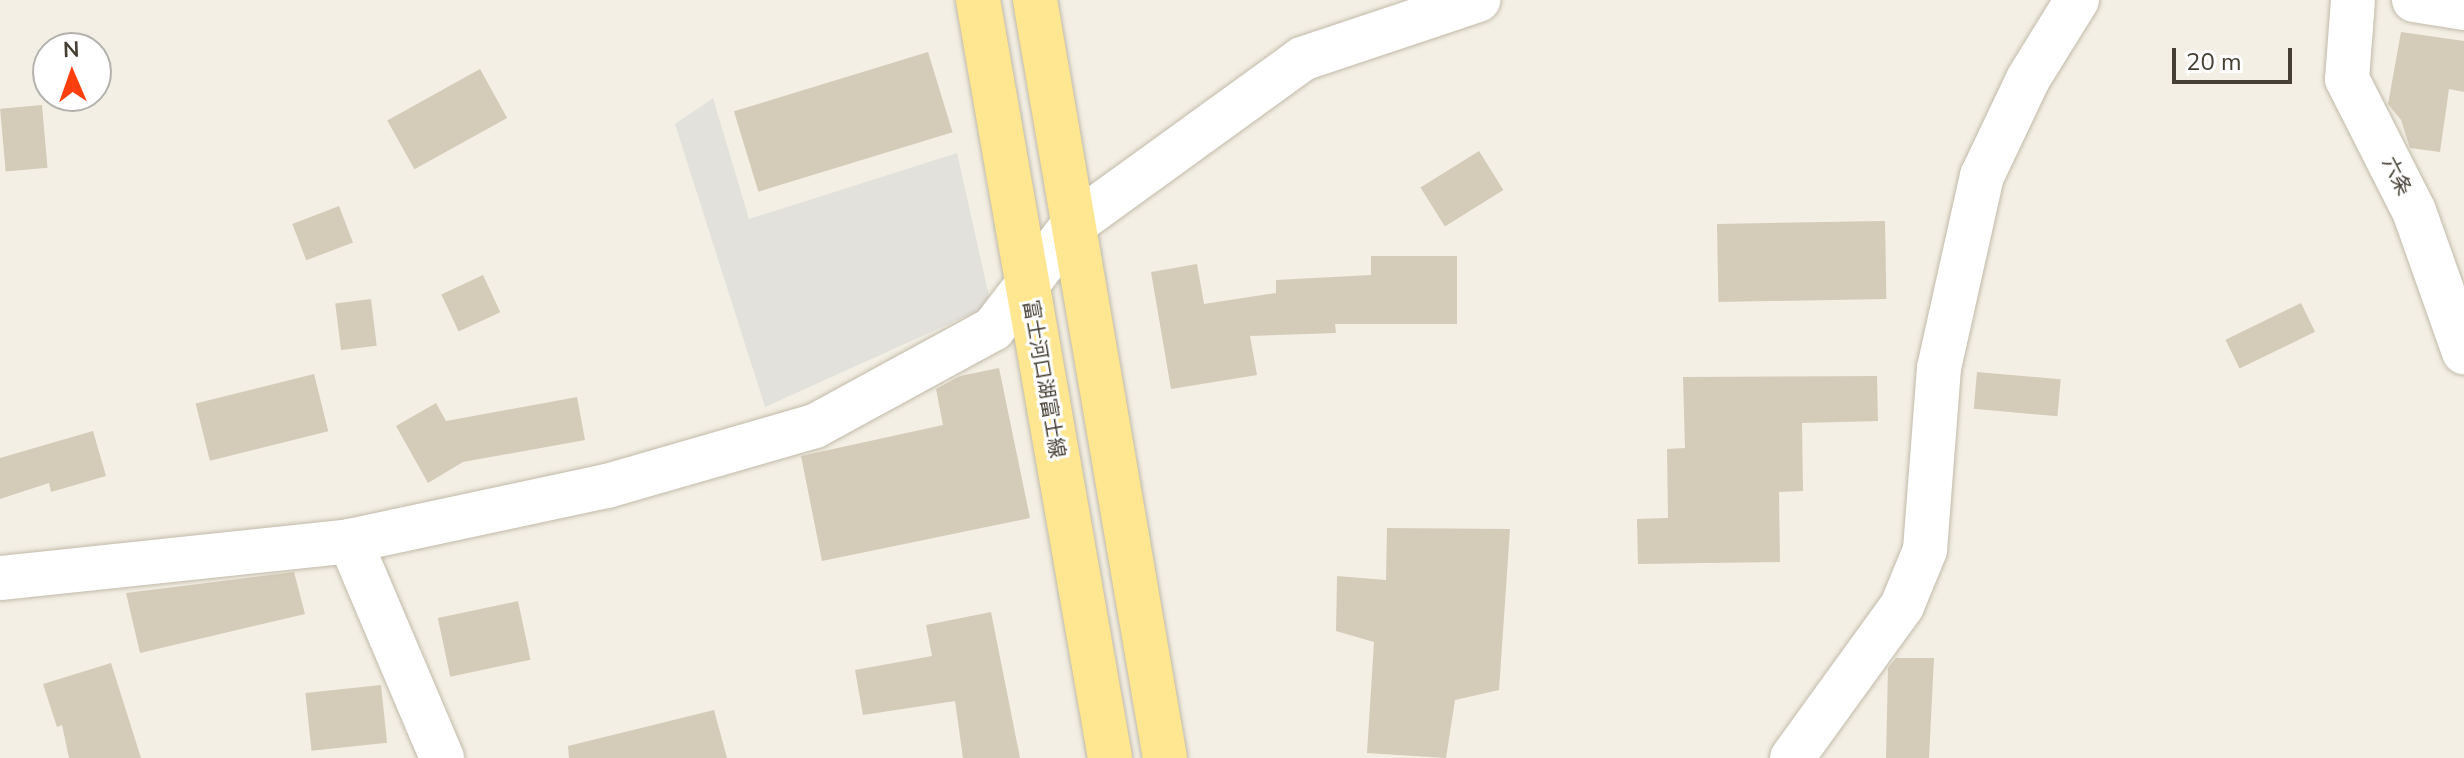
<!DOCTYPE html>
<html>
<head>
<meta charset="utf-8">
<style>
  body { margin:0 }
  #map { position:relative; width:2464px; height:758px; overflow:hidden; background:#f3efe4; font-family:"Nunito Sans","Noto Sans JP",sans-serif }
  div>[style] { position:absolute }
  .parking>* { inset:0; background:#e3e1dc }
  .building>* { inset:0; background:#d5cbb9; transform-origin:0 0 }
  .roads { filter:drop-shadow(0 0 2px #c1baa9) drop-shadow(0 0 2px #c1baa9) }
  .minor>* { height:44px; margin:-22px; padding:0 22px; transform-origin:22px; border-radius:22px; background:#fff }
  .major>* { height:44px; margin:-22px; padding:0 22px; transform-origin:22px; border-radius:22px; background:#ffe690 }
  span { translate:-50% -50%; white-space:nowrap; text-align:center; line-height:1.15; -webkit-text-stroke:6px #fff; paint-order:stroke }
  .street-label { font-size:20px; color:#453f34 }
  .north { position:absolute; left:32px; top:32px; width:80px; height:80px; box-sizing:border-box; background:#fff; border:2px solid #b5b2ae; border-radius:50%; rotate:358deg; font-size:22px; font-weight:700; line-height:32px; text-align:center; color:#453f34 }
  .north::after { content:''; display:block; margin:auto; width:28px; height:36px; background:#ff400e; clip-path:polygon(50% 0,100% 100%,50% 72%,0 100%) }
  .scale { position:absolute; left:2172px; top:48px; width:120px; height:36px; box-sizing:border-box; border:4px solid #453f34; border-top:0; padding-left:10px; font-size:24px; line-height:28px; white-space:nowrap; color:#453f34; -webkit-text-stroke:6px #fff; paint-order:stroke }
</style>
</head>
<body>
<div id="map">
  <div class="parking">
    <i style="clip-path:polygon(713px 98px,749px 219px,957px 153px,991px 305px,765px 407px,675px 124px)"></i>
  </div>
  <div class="building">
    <i style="clip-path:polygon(2401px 32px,2464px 41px,2464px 92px,2449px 89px,2440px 152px,2410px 148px,2401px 120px,2388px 104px)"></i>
    <i style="left:928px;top:52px;width:84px;height:203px;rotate:73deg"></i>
    <i style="left:480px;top:69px;width:56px;height:106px;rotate:61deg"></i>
    <i style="left:42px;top:105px;width:63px;height:42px;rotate:85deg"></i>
    <i style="left:1479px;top:151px;width:46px;height:69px;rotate:58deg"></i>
    <i style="left:339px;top:206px;width:39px;height:50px;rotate:69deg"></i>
    <i style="left:1885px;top:221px;width:78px;height:168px;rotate:89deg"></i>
    <i style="clip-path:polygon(1371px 256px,1457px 256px,1457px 324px,1335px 324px,1336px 333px,1250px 336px,1257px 375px,1171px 389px,1151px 272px,1197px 264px,1204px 304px,1276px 293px,1276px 280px,1371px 275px)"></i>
    <i style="left:483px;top:275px;width:41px;height:46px;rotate:65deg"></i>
    <i style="left:371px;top:299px;width:47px;height:36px;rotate:83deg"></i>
    <i style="left:2301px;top:303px;width:32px;height:84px;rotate:64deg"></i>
    <i style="clip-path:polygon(999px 368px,1030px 518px,822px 561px,801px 456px,943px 425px,936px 389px,960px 376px)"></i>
    <i style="left:1977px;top:372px;width:84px;height:37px;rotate:5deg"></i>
    <i style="left:314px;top:374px;width:59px;height:122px;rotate:76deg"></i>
    <i style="clip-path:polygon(1877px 376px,1878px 421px,1802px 423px,1803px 491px,1779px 492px,1780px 562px,1638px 564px,1637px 519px,1668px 518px,1667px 449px,1685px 448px,1683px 377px)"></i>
    <i style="clip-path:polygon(577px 397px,585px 440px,463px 462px,428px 483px,396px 426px,436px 403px,446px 421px)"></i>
    <i style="clip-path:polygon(93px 431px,106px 476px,51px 492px,49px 483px,0 499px,0 458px)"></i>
    <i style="clip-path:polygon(1387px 528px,1510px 529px,1499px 690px,1455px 700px,1446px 758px,1367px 753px,1374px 642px,1336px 631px,1337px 576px,1386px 580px)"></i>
    <i style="clip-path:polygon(294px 572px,305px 614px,140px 653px,126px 593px)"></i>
    <i style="left:518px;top:601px;width:60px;height:82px;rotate:78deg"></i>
    <i style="clip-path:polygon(991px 612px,1020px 758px,963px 758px,955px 701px,863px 715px,855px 670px,932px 656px,926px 625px)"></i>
    <i style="clip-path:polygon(1896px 658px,1934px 658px,1929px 758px,1886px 758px,1888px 668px)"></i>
    <i style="clip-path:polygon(111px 663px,141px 758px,69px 758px,62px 725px,57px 727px,43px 684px)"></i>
    <i style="left:381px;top:685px;width:58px;height:76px;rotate:84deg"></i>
    <i style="clip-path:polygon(714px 710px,727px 758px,569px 758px,568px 746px)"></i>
  </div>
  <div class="roads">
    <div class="minor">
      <i style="left:2353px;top:0;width:79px;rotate:94.3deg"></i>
      <i style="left:2347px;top:79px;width:148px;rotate:63.1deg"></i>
      <i style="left:2414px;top:211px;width:150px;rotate:70.5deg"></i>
      <i style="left:2414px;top:0;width:51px;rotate:9.1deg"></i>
      <i style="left:350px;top:541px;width:236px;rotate:67deg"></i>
      <i style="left:0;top:578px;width:352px;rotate:-6deg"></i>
      <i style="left:350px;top:541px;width:263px;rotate:-12.1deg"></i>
      <i style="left:607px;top:486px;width:216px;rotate:-16.1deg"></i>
      <i style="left:815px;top:426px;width:203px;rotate:-28.6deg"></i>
      <i style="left:993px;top:329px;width:131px;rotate:-52.4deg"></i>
      <i style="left:1073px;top:225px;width:283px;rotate:-35.9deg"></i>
      <i style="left:1302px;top:59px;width:186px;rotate:-18.5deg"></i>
      <i style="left:1792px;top:758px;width:188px;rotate:-54.1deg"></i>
      <i style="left:1902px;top:606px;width:61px;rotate:-67.7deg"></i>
      <i style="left:1925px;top:550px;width:183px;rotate:-85.6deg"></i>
      <i style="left:1939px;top:368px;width:197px;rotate:-77.4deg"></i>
      <i style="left:1982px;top:176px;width:107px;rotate:-64.6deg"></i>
      <i style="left:2028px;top:79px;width:93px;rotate:-58.2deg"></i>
    </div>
    <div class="major">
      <i style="left:978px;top:0;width:769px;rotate:80.12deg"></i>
      <i style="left:1035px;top:0;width:769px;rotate:80.27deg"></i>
    </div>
  </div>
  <div class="street-label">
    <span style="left:2397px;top:176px;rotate:63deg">六条</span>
    <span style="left:1044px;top:379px;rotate:80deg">富士河口湖富士線</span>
  </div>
  <div class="north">N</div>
  <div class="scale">20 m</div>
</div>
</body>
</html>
